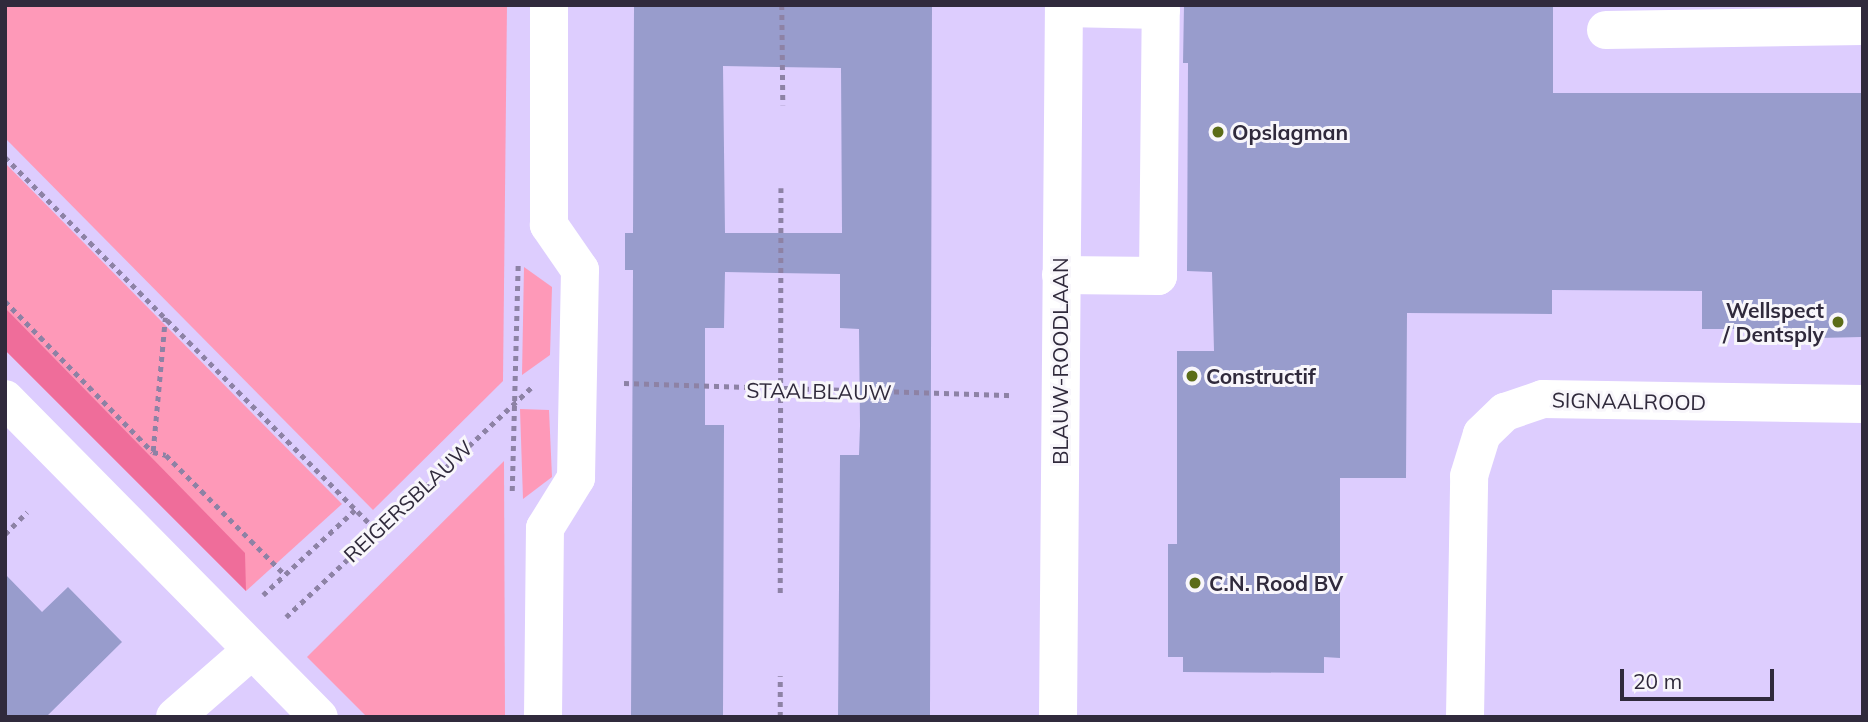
<!DOCTYPE html>
<html>
<head>
<meta charset="utf-8">
<style>
  body { margin:0 }
  #map { position:relative; width:1868px; height:722px; overflow:hidden; background:#ddcdfe; font-family:Mulish,sans-serif }
  div>[style] { position:absolute }
  .green>* { inset:0; background:#fe99b8 }
  .forest>* { inset:0; background:#ef6d9a }
  .building>* { inset:0; background:#989ccc }
  .path>* { height:4.5px; margin-top:-2.25px; transform-origin:0; background:repeating-linear-gradient(90deg,#8d82a5 0 5px,transparent 0 10px) }
  .minor>* { height:38px; margin:-19px; padding:0 19px; transform-origin:19px; border-radius:19px; background:#fff }
  .dots>* { width:19px; height:19px; translate:-50% -50%; box-sizing:border-box; border:4px solid #f8f6fb; border-radius:50% }
  span { translate:-50% -50%; white-space:nowrap; text-align:center; line-height:1.15; -webkit-text-stroke:6px #f8f6fb; paint-order:stroke }
  .poi-label { font-size:21px; color:#302a3c; font-weight:700 }
  .left { translate:0 -50%; text-align:left }
  .right { translate:-100% -50%; text-align:right }
  .street-label { font-size:21px; color:#302a3c }
  .frame { position:absolute; inset:0; border:7px solid #302a3c; pointer-events:none }
  .scale { position:absolute; left:1620px; top:669px; width:154px; height:32px; box-sizing:border-box; border:4px solid #302a3c; border-top:0; padding-left:9px; font-size:21px; line-height:24px; white-space:nowrap; color:#302a3c; -webkit-text-stroke:5px #f8f6fb; paint-order:stroke }
</style>
</head>
<body>
<div id="map">
  <div class="green">
    <i style="clip-path:polygon(5px 5px,507px 5px,503px 381px,373px 510px,5px 138px)"></i>
    <i style="clip-path:polygon(5px 163px,342px 504px,246px 591px,5px 350px)"></i>
    <i style="clip-path:polygon(524px 267px,552px 287px,550px 355px,522px 375px)"></i>
    <i style="clip-path:polygon(520px 409px,549px 410px,552px 477px,523px 499px)"></i>
    <i style="clip-path:polygon(504px 461px,505px 717px,367px 717px,307px 657px)"></i>
  </div>
  <div class="forest">
    <i style="clip-path:polygon(5px 308px,245px 553px,246px 591px,5px 350px)"></i>
  </div>
  <div class="building">
    <i style="clip-path:polygon(evenodd,634px 5px,932px 5px,930px 717px,838px 717px,840px 455px,859px 455px,860px 426px,859px 329px,840px 328px,840px 274px,725px 272px,724px 328px,705px 328px,705px 425px,724px 425px,723px 717px,631px 717px,633px 270px,625px 270px,625px 233px,633px 233px,634px 5px,723px 66px,841px 68px,842px 233px,725px 233px,723px 66px)"></i>
    <i style="clip-path:polygon(1184px 5px,1553px 5px,1553px 93px,1863px 93px,1861px 337px,1819px 338px,1819px 329px,1702px 329px,1702px 291px,1552px 290px,1552px 314px,1407px 313px,1406px 478px,1340px 478px,1340px 658px,1324px 657px,1324px 673px,1183px 672px,1183px 657px,1168px 657px,1168px 544px,1177px 544px,1177px 351px,1214px 351px,1212px 272px,1187px 271px,1188px 63px,1183px 63px)"></i>
    <i style="clip-path:polygon(5px 574px,42px 612px,68px 587px,122px 642px,46px 717px,5px 717px)"></i>
  </div>
  <div class="path">
    <i style="left:782px;top:5px;width:100px;rotate:89.4deg"></i>
    <i style="left:5px;top:157px;width:528px;rotate:45.15deg"></i>
    <i style="left:5px;top:301px;width:211px;rotate:45.6deg"></i>
    <i style="left:153px;top:452px;width:13px;rotate:13deg"></i>
    <i style="left:166px;top:455px;width:169px;rotate:45.2deg"></i>
    <i style="left:624px;top:383px;width:390px;rotate:1.8deg"></i>
    <i style="left:153px;top:451px;width:134px;rotate:-84.8deg"></i>
    <i style="left:512px;top:491px;width:226px;rotate:-88.5deg"></i>
    <i style="left:5px;top:534px;width:31px;rotate:-45deg"></i>
    <i style="left:780px;top:593px;width:405px;rotate:-89.9deg"></i>
    <i style="left:263px;top:595px;width:127px;rotate:-42.8deg"></i>
    <i style="left:286px;top:617px;width:337px;rotate:-43.1deg"></i>
    <i style="left:780px;top:717px;width:41px;rotate:-90deg"></i>
  </div>
  <div class="minor">
    <i style="left:1606px;top:30px;width:257px;rotate:-0.9deg"></i>
    <i style="left:1061px;top:275px;width:97px;rotate:0.6deg"></i>
    <i style="left:1158px;top:276px;width:266px;rotate:-89.4deg"></i>
    <i style="left:1161px;top:10px;width:97px;rotate:-178.8deg"></i>
    <i style="left:5px;top:399px;width:447px;rotate:45.4deg"></i>
    <i style="left:175px;top:717px;width:102px;rotate:-41deg"></i>
    <i style="left:543px;top:717px;width:189px;rotate:-89.4deg"></i>
    <i style="left:545px;top:528px;width:59px;rotate:-58.2deg"></i>
    <i style="left:576px;top:478px;width:208px;rotate:-88.9deg"></i>
    <i style="left:580px;top:270px;width:55px;rotate:-124.6deg"></i>
    <i style="left:549px;top:225px;width:220px;rotate:-90deg"></i>
    <i style="left:1058px;top:717px;width:712px;rotate:-89.52deg"></i>
    <i style="left:1465px;top:717px;width:241px;rotate:-89deg"></i>
    <i style="left:1469px;top:476px;width:44px;rotate:-72.8deg"></i>
    <i style="left:1482px;top:434px;width:32px;rotate:-44deg"></i>
    <i style="left:1505px;top:412px;width:40px;rotate:-18.9deg"></i>
    <i style="left:1543px;top:399px;width:320px;rotate:0.9deg"></i>
  </div>
  <div class="dots">
    <i style="left:1218px;top:132px;background:#5b6c18"></i>
    <i style="left:1838px;top:322px;background:#5b6c18"></i>
    <i style="left:1192px;top:376px;background:#5b6c18"></i>
    <i style="left:1195px;top:583px;background:#5b6c18"></i>
  </div>
  <div class="poi-label">
    <span class="left" style="left:1232px;top:132px">Opslagman</span>
    <span class="right" style="left:1824px;top:322px">Wellspect<br>/ Dentsply</span>
    <span class="left" style="left:1206px;top:376px">Constructif</span>
    <span class="left" style="left:1209px;top:583px">C.N. Rood BV</span>
  </div>
  <div class="street-label">
    <span style="left:1060px;top:361px;rotate:-90deg">BLAUW-ROODLAAN</span>
    <span style="left:819px;top:391px;rotate:1deg">STAALBLAUW</span>
    <span style="left:1629px;top:401px;rotate:1deg">SIGNAALROOD</span>
    <span style="left:408px;top:501px;rotate:-43deg">REIGERSBLAUW</span>
  </div>
  <div class="frame"></div>
  <div class="scale">20 m</div>
</div>
</body>
</html>
